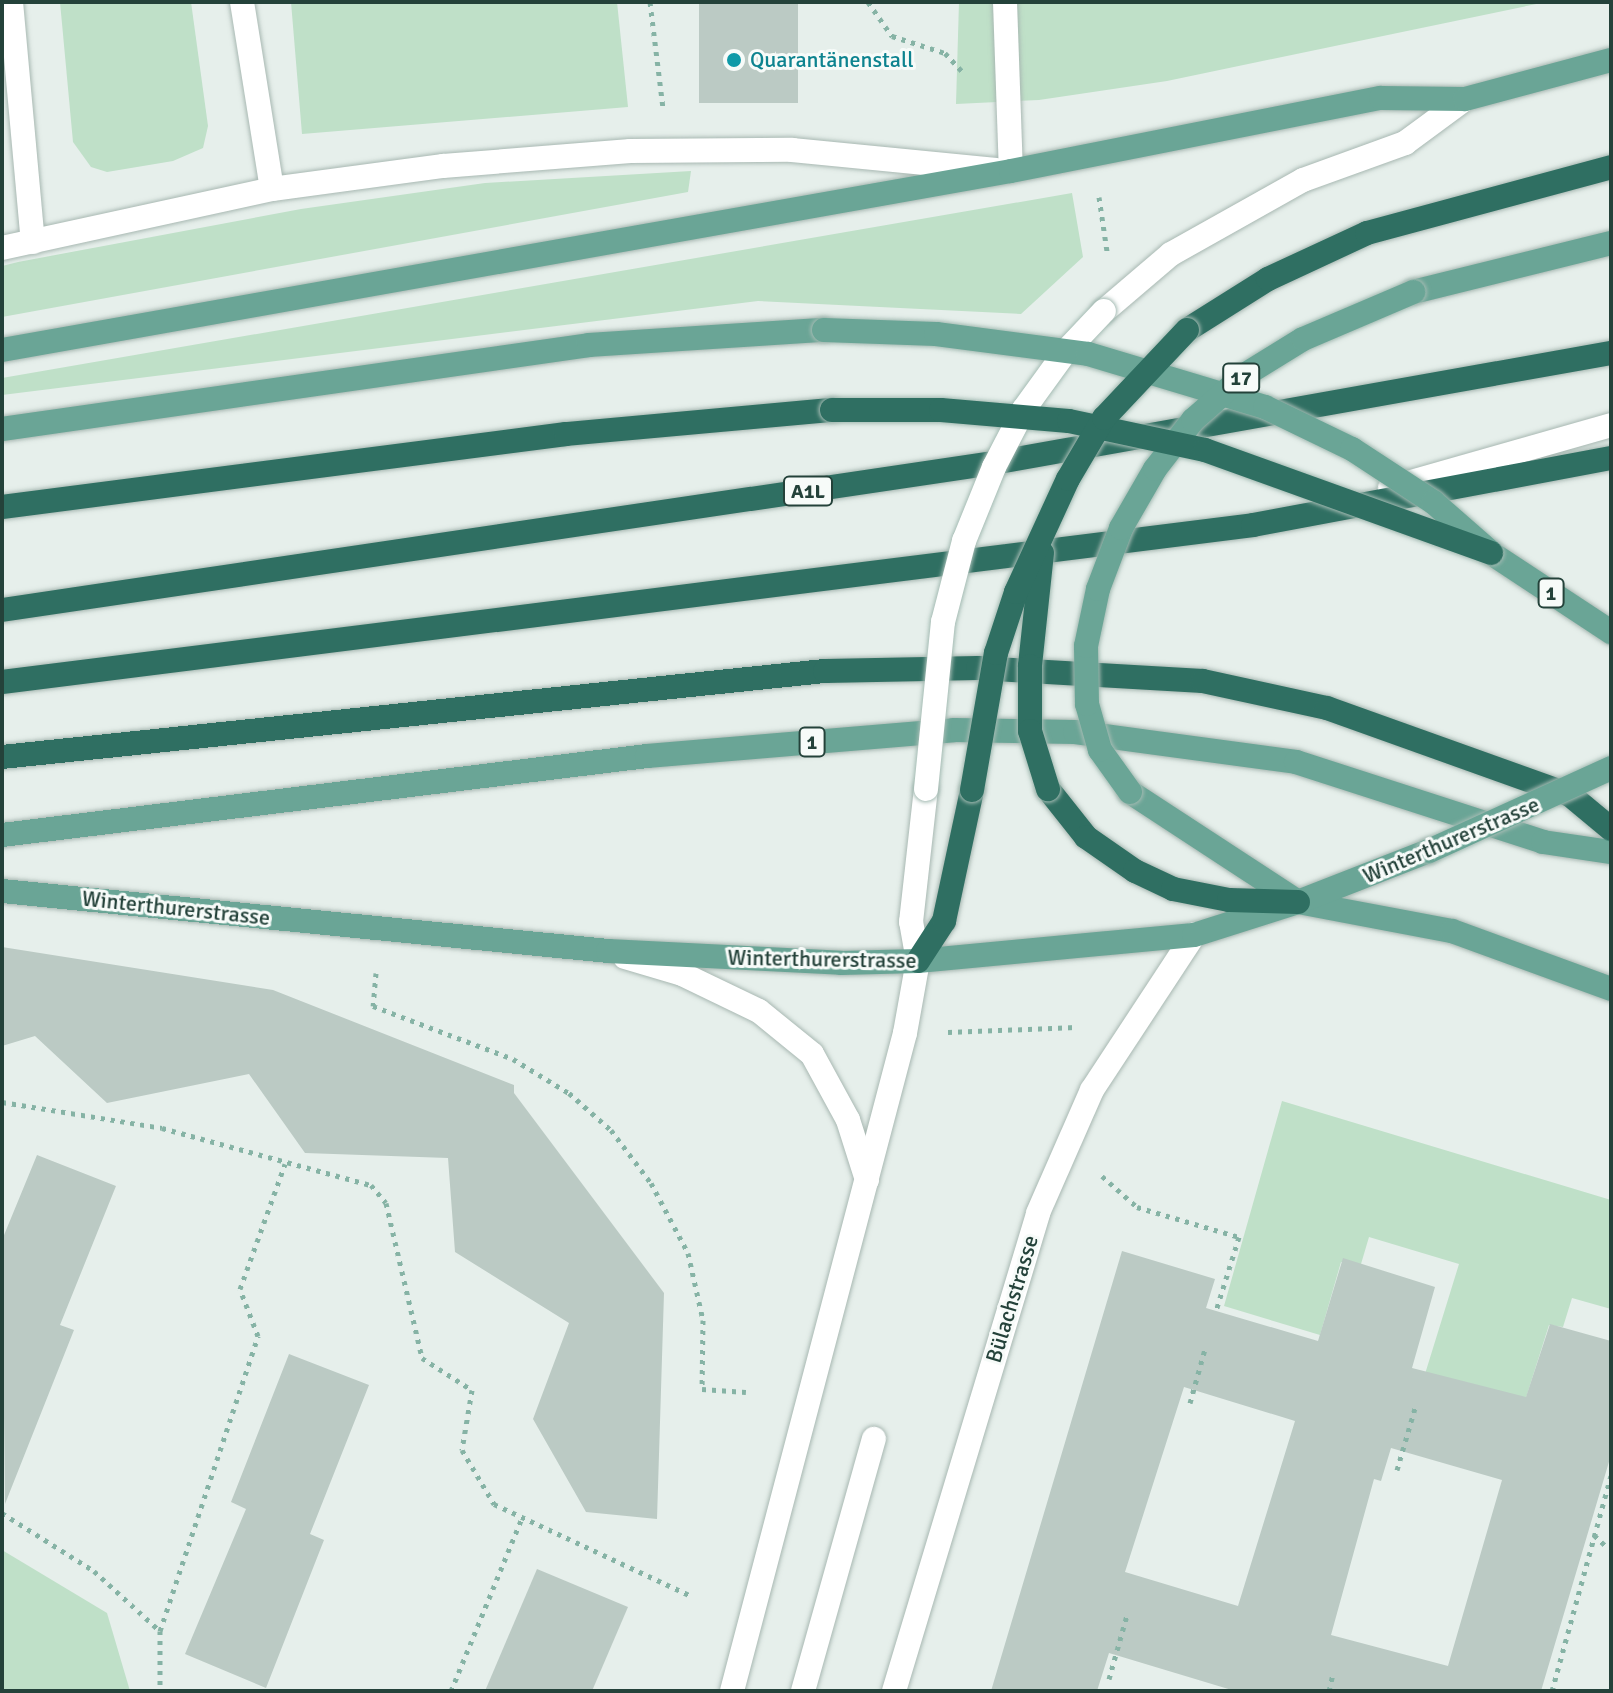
<!DOCTYPE html>
<html>
<head>
<meta charset="utf-8">
<style>
  body { margin:0 }
  #map { position:relative; width:1613px; height:1693px; overflow:hidden; background:#e6efeb; font-family:Signika,sans-serif }
  div>[style] { position:absolute }
  .green>* { inset:0; background:#bfe0c8 }
  .building>* { inset:0; background:#bbcac4; transform-origin:0 0 }
  .path>* { height:5px; margin-top:-2.5px; transform-origin:0; background:repeating-linear-gradient(90deg,#86b3a5 0 4px,transparent 0 10px) }
  .roads { filter:drop-shadow(0 0 2px #a8b8b2) drop-shadow(0 0 2px #a8b8b2) }
  .lane>* { height:24px; margin:-12px; padding:0 12px; transform-origin:12px; border-radius:12px; background:#fff }
  .street>* { height:24px; margin:-12px; padding:0 12px; transform-origin:12px; border-radius:12px; background:#fff }
  .secondary>* { height:24px; margin:-12px; padding:0 12px; transform-origin:12px; border-radius:12px; background:#fff }
  .primary>* { height:24px; margin:-12px; padding:0 12px; transform-origin:12px; border-radius:12px; background:#6aa596 }
  .highway>* { height:24px; margin:-12px; padding:0 12px; transform-origin:12px; border-radius:12px; background:#2f6f62 }
  .bridges { filter:drop-shadow(0 0 2px #a4bbb3) drop-shadow(0 0 2px #a4bbb3) }
  .secondary-bridge>* { height:24px; margin:-12px; padding:0 12px; transform-origin:12px; border-radius:12px; background:#fff }
  .primary-bridge>* { height:24px; margin:-12px; padding:0 12px; transform-origin:12px; border-radius:12px; background:#6aa596 }
  .highway-bridge>* { height:24px; margin:-12px; padding:0 12px; transform-origin:12px; border-radius:12px; background:#2f6f62 }
  .dots>* { width:22px; height:22px; translate:-50% -50%; box-sizing:border-box; border:4px solid #f7fbf9; border-radius:50% }
  span { translate:-50% -50%; white-space:nowrap; text-align:center; line-height:1.15; -webkit-text-stroke:6px #f7fbf9; paint-order:stroke }
  .shield-label span { padding:2px 6px; background:#f7fbf9; border:2px solid; border-radius:6px; -webkit-text-stroke-width:0 }
  .shield-label { font-size:20px; color:#24423a; font-weight:700 }
  .culture-label { font-size:22px; color:#0d838f }
  .left { translate:0 -50%; text-align:left }
  .street-label { font-size:22px; color:#24423a }
  .frame { position:absolute; inset:0; border:4px solid #24423a; pointer-events:none }
</style>
</head>
<body>
<div id="map">
  <div class="green">
    <i style="clip-path:polygon(60px 2px,191px 2px,208px 126px,203px 148px,173px 161px,107px 172px,91px 167px,73px 142px)"></i>
    <i style="clip-path:polygon(291px 2px,617px 2px,628px 107px,302px 134px)"></i>
    <i style="clip-path:polygon(959px 2px,1546px 2px,1167px 81px,1039px 100px,956px 104px)"></i>
    <i style="clip-path:polygon(691px 171px,688px 192px,2px 317px,2px 266px,18px 262px,301px 209px,485px 183px)"></i>
    <i style="clip-path:polygon(1072px 193px,1083px 257px,1021px 314px,758px 301px,2px 395px,2px 378px)"></i>
    <i style="clip-path:polygon(1282px 1101px,1611px 1200px,1611px 1309px,1572px 1298px,1563px 1327px,1549px 1325px,1524px 1404px,1425px 1374px,1459px 1264px,1369px 1237px,1361px 1264px,1341px 1262px,1320px 1335px,1224px 1306px)"></i>
    <i style="clip-path:polygon(2px 1550px,107px 1613px,130px 1691px,2px 1691px)"></i>
  </div>
  <div class="building">
    <i style="left:699px;top:2px;width:99px;height:101px"></i>
    <i style="clip-path:polygon(2px 947px,273px 990px,514px 1085px,514px 1093px,664px 1293px,657px 1519px,586px 1512px,533px 1419px,569px 1323px,455px 1252px,448px 1158px,305px 1153px,249px 1074px,107px 1103px,35px 1036px,2px 1046px)"></i>
    <i style="clip-path:polygon(37px 1155px,116px 1186px,60px 1325px,74px 1330px,5px 1504px,2px 1240px)"></i>
    <i style="clip-path:polygon(evenodd,1122px 1251px,1215px 1279px,1206px 1308px,1318px 1341px,1343px 1258px,1435px 1287px,1412px 1368px,1526px 1397px,1550px 1324px,1611px 1341px,1611px 1455px,1541px 1691px,1235px 1691px,1109px 1653px,1097px 1691px,991px 1691px,1122px 1251px,1184px 1387px,1295px 1421px,1238px 1606px,1125px 1572px,1184px 1387px,1122px 1251px,1391px 1448px,1502px 1480px,1448px 1666px,1331px 1635px,1374px 1479px,1381px 1481px,1391px 1448px)"></i>
    <i style="clip-path:polygon(289px 1354px,369px 1385px,310px 1534px,324px 1540px,266px 1688px,185px 1654px,246px 1509px,231px 1502px)"></i>
    <i style="clip-path:polygon(537px 1569px,628px 1607px,592px 1691px,485px 1691px)"></i>
  </div>
  <div class="path">
    <i style="left:650px;top:2px;width:107px;rotate:83deg"></i>
    <i style="left:868px;top:2px;width:42px;rotate:54.8deg"></i>
    <i style="left:892px;top:36px;width:56px;rotate:17.8deg"></i>
    <i style="left:945px;top:53px;width:25px;rotate:47deg"></i>
    <i style="left:1099px;top:197px;width:55px;rotate:81.6deg"></i>
    <i style="left:376px;top:973px;width:33px;rotate:95deg"></i>
    <i style="left:373px;top:1006px;width:150px;rotate:20.7deg"></i>
    <i style="left:513px;top:1059px;width:66px;rotate:31.3deg"></i>
    <i style="left:569px;top:1093px;width:56px;rotate:41.4deg"></i>
    <i style="left:611px;top:1130px;width:66px;rotate:53deg"></i>
    <i style="left:651px;top:1183px;width:79px;rotate:62.1deg"></i>
    <i style="left:688px;top:1253px;width:69px;rotate:77.4deg"></i>
    <i style="left:703px;top:1320px;width:69px;rotate:90.8deg"></i>
    <i style="left:702px;top:1389px;width:44px;rotate:3.9deg"></i>
    <i style="left:948px;top:1032px;width:128px;rotate:-2.2deg"></i>
    <i style="left:2px;top:1102px;width:162px;rotate:9.2deg"></i>
    <i style="left:162px;top:1128px;width:217px;rotate:15.3deg"></i>
    <i style="left:371px;top:1185px;width:23px;rotate:50deg"></i>
    <i style="left:386px;top:1203px;width:159px;rotate:76.9deg"></i>
    <i style="left:422px;top:1358px;width:59px;rotate:32.6deg"></i>
    <i style="left:472px;top:1390px;width:61px;rotate:99.5deg"></i>
    <i style="left:462px;top:1450px;width:63px;rotate:59.3deg"></i>
    <i style="left:494px;top:1504px;width:215px;rotate:25deg"></i>
    <i style="left:1102px;top:1176px;width:47px;rotate:41.5deg"></i>
    <i style="left:1137px;top:1207px;width:106px;rotate:16.4deg"></i>
    <i style="left:1239px;top:1237px;width:77px;rotate:107.3deg"></i>
    <i style="left:1190px;top:1403px;width:56px;rotate:-74.5deg"></i>
    <i style="left:1397px;top:1470px;width:65px;rotate:-73.8deg"></i>
    <i style="left:2px;top:1513px;width:109px;rotate:32.2deg"></i>
    <i style="left:94px;top:1571px;width:89px;rotate:42.3deg"></i>
    <i style="left:160px;top:1631px;width:60px;rotate:90deg"></i>
    <i style="left:1594px;top:1535px;width:18px;rotate:43deg"></i>
    <i style="left:160px;top:1631px;width:311px;rotate:-71.6deg"></i>
    <i style="left:258px;top:1336px;width:50px;rotate:-111deg"></i>
    <i style="left:240px;top:1289px;width:133px;rotate:-70.2deg"></i>
    <i style="left:1109px;top:1679px;width:66px;rotate:-74.3deg"></i>
    <i style="left:451px;top:1691px;width:187px;rotate:-67.7deg"></i>
    <i style="left:1329px;top:1691px;width:17px;rotate:-77deg"></i>
    <i style="left:1552px;top:1691px;width:223px;rotate:-74.7deg"></i>
  </div>
  <div class="roads">
    <div class="lane">
      <i style="left:11px;top:2px;width:241px;rotate:84.8deg"></i>
      <i style="left:242px;top:2px;width:189px;rotate:80.9deg"></i>
      <i style="left:1005px;top:2px;width:169px;rotate:88deg"></i>
      <i style="left:1390px;top:488px;width:230px;rotate:-15.9deg"></i>
      <i style="left:803px;top:1691px;width:262px;rotate:-74.3deg"></i>
    </div>
    <div class="street">
      <i style="left:2px;top:248px;width:276px;rotate:-12.3deg"></i>
      <i style="left:272px;top:189px;width:173px;rotate:-7.7deg"></i>
      <i style="left:443px;top:166px;width:188px;rotate:-4.6deg"></i>
      <i style="left:630px;top:151px;width:162px;rotate:-0.4deg"></i>
      <i style="left:792px;top:150px;width:205px;rotate:5.6deg"></i>
    </div>
    <div class="secondary">
      <i style="left:1104px;top:311px;width:88px;rotate:-40.4deg"></i>
      <i style="left:1171px;top:254px;width:151px;rotate:-29.3deg"></i>
      <i style="left:1303px;top:180px;width:109px;rotate:-19.9deg"></i>
      <i style="left:1405px;top:143px;width:74px;rotate:-36.3deg"></i>
      <i style="left:625px;top:957px;width:59px;rotate:16.6deg"></i>
      <i style="left:682px;top:974px;width:85px;rotate:25.7deg"></i>
      <i style="left:759px;top:1011px;width:68px;rotate:39.1deg"></i>
      <i style="left:812px;top:1054px;width:75px;rotate:61.4deg"></i>
      <i style="left:848px;top:1120px;width:63px;rotate:72.4deg"></i>
      <i style="left:732px;top:1691px;width:680px;rotate:-75.27deg"></i>
      <i style="left:905px;top:1033px;width:73px;rotate:-79.8deg"></i>
      <i style="left:918px;top:961px;width:40px;rotate:-100deg"></i>
      <i style="left:911px;top:922px;width:134px;rotate:-83.6deg"></i>
      <i style="left:894px;top:1691px;width:499px;rotate:-73.2deg"></i>
      <i style="left:1038px;top:1213px;width:134px;rotate:-66.3deg"></i>
      <i style="left:1092px;top:1090px;width:186px;rotate:-56.7deg"></i>
    </div>
    <div class="primary">
      <i style="left:1413px;top:292px;width:204px;rotate:-13.9deg"></i>
      <i style="left:2px;top:350px;width:1025px;rotate:-10.06deg"></i>
      <i style="left:1011px;top:171px;width:377px;rotate:-11.2deg"></i>
      <i style="left:1381px;top:98px;width:84px;rotate:0.7deg"></i>
      <i style="left:1465px;top:99px;width:151px;rotate:-15deg"></i>
      <i style="left:2px;top:429px;width:593px;rotate:-8.14deg"></i>
      <i style="left:589px;top:345px;width:235px;rotate:-3.7deg"></i>
      <i style="left:1491px;top:553px;width:144px;rotate:33.4deg"></i>
      <i style="left:1130px;top:792px;width:201px;rotate:33.2deg"></i>
      <i style="left:1298px;top:902px;width:157px;rotate:10.7deg"></i>
      <i style="left:1452px;top:931px;width:169px;rotate:20deg"></i>
      <i style="left:2px;top:835px;width:650px;rotate:-6.98deg"></i>
      <i style="left:647px;top:756px;width:308px;rotate:-4.8deg"></i>
      <i style="left:954px;top:730px;width:121px;rotate:0.9deg"></i>
      <i style="left:1075px;top:732px;width:223px;rotate:7.7deg"></i>
      <i style="left:1296px;top:762px;width:260px;rotate:17.9deg"></i>
      <i style="left:1543px;top:842px;width:69px;rotate:8.4deg"></i>
      <i style="left:2px;top:891px;width:609px;rotate:5.65deg"></i>
      <i style="left:608px;top:951px;width:233px;rotate:2.9deg"></i>
      <i style="left:841px;top:963px;width:77px;rotate:-1.5deg"></i>
      <i style="left:918px;top:961px;width:277px;rotate:-5.4deg"></i>
      <i style="left:1194px;top:935px;width:109px;rotate:-17.6deg"></i>
      <i style="left:1298px;top:902px;width:141px;rotate:-21.3deg"></i>
    </div>
    <div class="highway">
      <i style="left:1187px;top:330px;width:96px;rotate:-32.2deg"></i>
      <i style="left:1268px;top:279px;width:109px;rotate:-24.9deg"></i>
      <i style="left:1367px;top:233px;width:253px;rotate:-15.1deg"></i>
      <i style="left:2px;top:507px;width:569px;rotate:-7.37deg"></i>
      <i style="left:566px;top:434px;width:267px;rotate:-5.2deg"></i>
      <i style="left:2px;top:610px;width:1008px;rotate:-8.44deg"></i>
      <i style="left:999px;top:462px;width:622px;rotate:-10.1deg"></i>
      <i style="left:2px;top:682px;width:1261px;rotate:-7.15deg"></i>
      <i style="left:1253px;top:525px;width:364px;rotate:-10.6deg"></i>
      <i style="left:2px;top:757px;width:827px;rotate:-5.97deg"></i>
      <i style="left:825px;top:671px;width:153px;rotate:-1.1deg"></i>
      <i style="left:978px;top:668px;width:225px;rotate:3.3deg"></i>
      <i style="left:1203px;top:681px;width:127px;rotate:12.3deg"></i>
      <i style="left:1327px;top:708px;width:258px;rotate:19.7deg"></i>
      <i style="left:1570px;top:795px;width:53px;rotate:39.7deg"></i>
      <i style="left:1048px;top:789px;width:61px;rotate:51.6deg"></i>
      <i style="left:1086px;top:837px;width:60px;rotate:34.8deg"></i>
      <i style="left:1135px;top:871px;width:42px;rotate:25.3deg"></i>
      <i style="left:1173px;top:889px;width:57px;rotate:11.1deg"></i>
      <i style="left:1229px;top:900px;width:69px;rotate:1.7deg"></i>
      <i style="left:918px;top:961px;width:48px;rotate:-57deg"></i>
      <i style="left:944px;top:921px;width:134px;rotate:-77.9deg"></i>
    </div>
  </div>
  <div class="bridges">
    <div class="secondary-bridge">
      <i style="left:926px;top:789px;width:168px;rotate:-84.2deg"></i>
      <i style="left:943px;top:622px;width:84px;rotate:-75.5deg"></i>
      <i style="left:964px;top:541px;width:80px;rotate:-67.9deg"></i>
      <i style="left:994px;top:467px;width:65px;rotate:-62.7deg"></i>
      <i style="left:1024px;top:409px;width:72px;rotate:-54.1deg"></i>
      <i style="left:1066px;top:351px;width:55px;rotate:-46.5deg"></i>
    </div>
    <div class="primary-bridge">
      <i style="left:824px;top:330px;width:112px;rotate:2deg"></i>
      <i style="left:936px;top:334px;width:153px;rotate:7.5deg"></i>
      <i style="left:1088px;top:354px;width:185px;rotate:16.7deg"></i>
      <i style="left:1265px;top:407px;width:97px;rotate:25.8deg"></i>
      <i style="left:1352px;top:449px;width:97px;rotate:33.2deg"></i>
      <i style="left:1433px;top:502px;width:74px;rotate:41.2deg"></i>
      <i style="left:1130px;top:792px;width:52px;rotate:-125.5deg"></i>
      <i style="left:1100px;top:750px;width:48px;rotate:-105.8deg"></i>
      <i style="left:1087px;top:704px;width:58px;rotate:-91deg"></i>
      <i style="left:1086px;top:646px;width:58px;rotate:-78.1deg"></i>
      <i style="left:1098px;top:589px;width:65px;rotate:-69.3deg"></i>
      <i style="left:1121px;top:528px;width:68px;rotate:-60deg"></i>
      <i style="left:1155px;top:469px;width:62px;rotate:-52.2deg"></i>
      <i style="left:1193px;top:420px;width:67px;rotate:-41.3deg"></i>
      <i style="left:1243px;top:376px;width:70px;rotate:-31.7deg"></i>
      <i style="left:1303px;top:339px;width:120px;rotate:-23.1deg"></i>
      <i style="left:1429px;top:851px;width:200px;rotate:-24.5deg"></i>
    </div>
    <div class="highway-bridge">
      <i style="left:832px;top:410px;width:109px"></i>
      <i style="left:941px;top:410px;width:128px;rotate:4.9deg"></i>
      <i style="left:1069px;top:421px;width:139px;rotate:12deg"></i>
      <i style="left:1205px;top:450px;width:304px;rotate:19.8deg"></i>
      <i style="left:1042px;top:553px;width:114px;rotate:96.1deg"></i>
      <i style="left:1030px;top:666px;width:65px;rotate:90deg"></i>
      <i style="left:1030px;top:731px;width:61px;rotate:72.8deg"></i>
      <i style="left:972px;top:790px;width:139px;rotate:-80.1deg"></i>
      <i style="left:996px;top:653px;width:64px;rotate:-71.8deg"></i>
      <i style="left:1016px;top:592px;width:124px;rotate:-65.3deg"></i>
      <i style="left:1068px;top:479px;width:71px;rotate:-59.5deg"></i>
      <i style="left:1104px;top:418px;width:121px;rotate:-46.7deg"></i>
    </div>
  </div>
  <div class="dots">
    <i style="left:734px;top:60px;background:#0f9aa8"></i>
  </div>
  <div class="shield-label">
    <span style="left:1241px;top:378px">17</span>
    <span style="left:808px;top:491px">A1L</span>
    <span style="left:1551px;top:593px">1</span>
    <span style="left:812px;top:742px">1</span>
  </div>
  <div class="culture-label">
    <span class="left" style="left:750px;top:60px">Quarantänenstall</span>
  </div>
  <div class="street-label">
    <span style="left:1451px;top:840px;rotate:-23deg">Winterthurerstrasse</span>
    <span style="left:176px;top:908px;rotate:6deg">Winterthurerstrasse</span>
    <span style="left:822px;top:959px;rotate:1deg">Winterthurerstrasse</span>
    <span style="left:1012px;top:1299px;rotate:-73deg">Bülachstrasse</span>
  </div>
  <div class="frame"></div>
</div>
</body>
</html>
